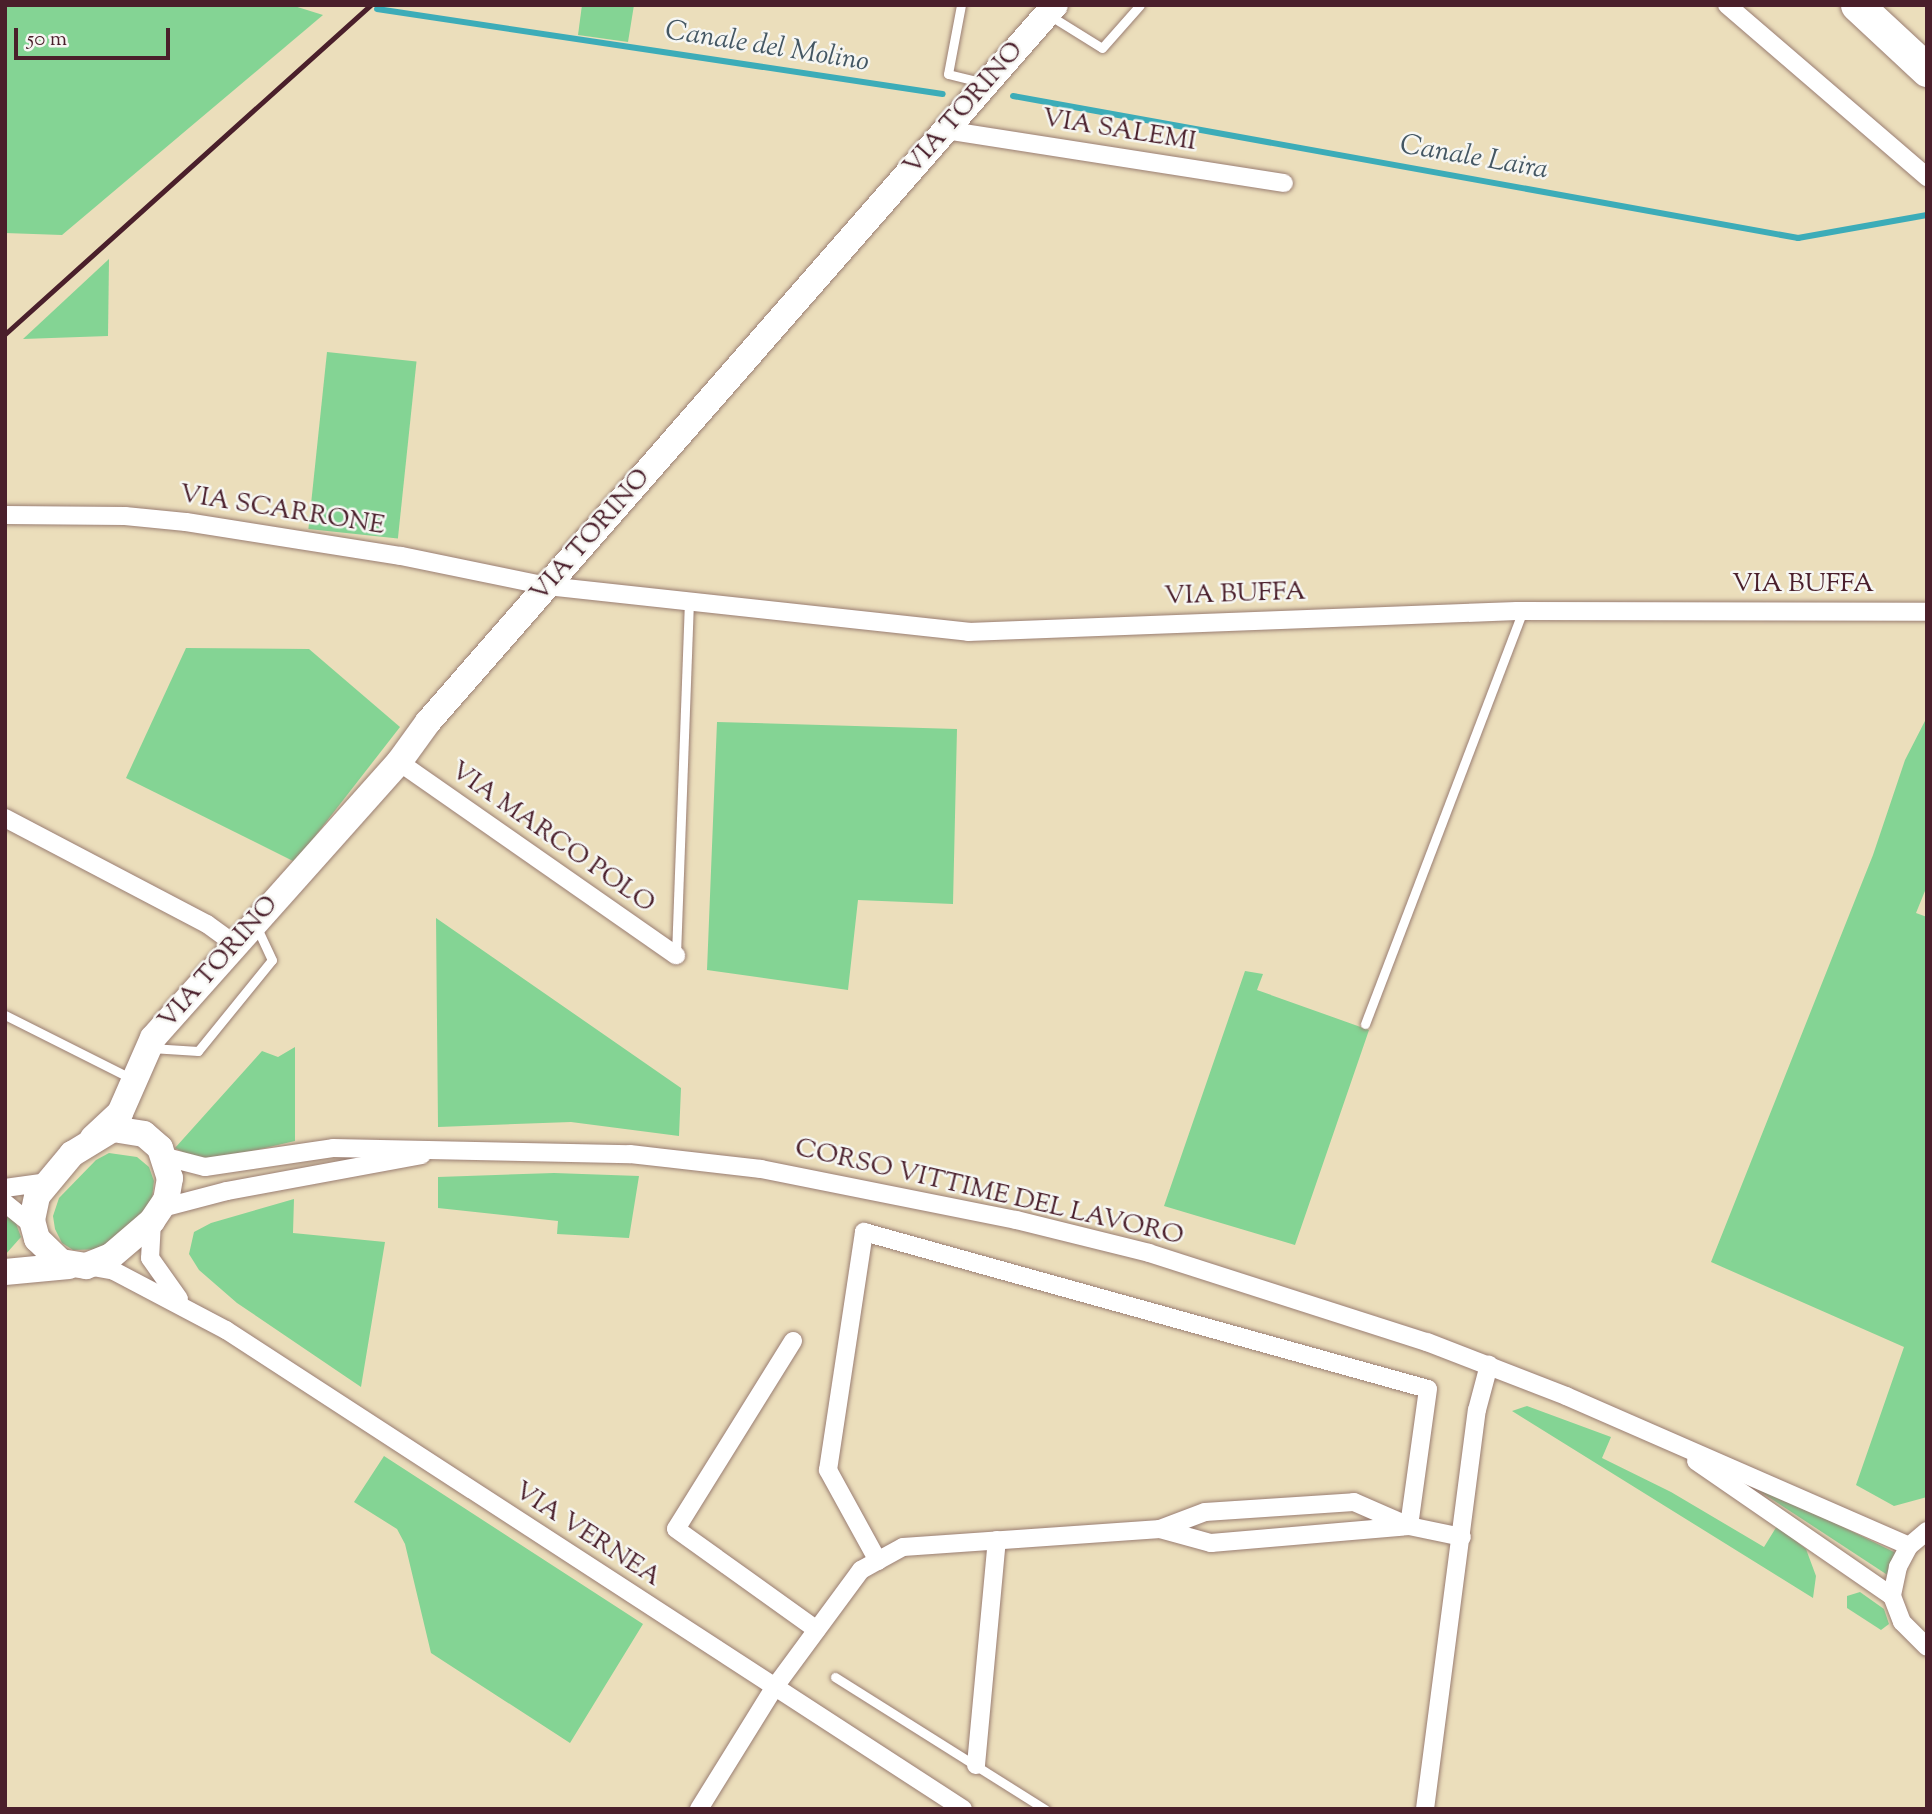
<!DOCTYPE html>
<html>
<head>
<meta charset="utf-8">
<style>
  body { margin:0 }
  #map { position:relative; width:1932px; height:1814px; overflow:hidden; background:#ebdebb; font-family:"Sorts Mill Goudy",serif }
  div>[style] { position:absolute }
  .green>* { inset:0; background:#84d494; transform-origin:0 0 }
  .stream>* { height:6px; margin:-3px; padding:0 3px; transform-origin:3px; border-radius:3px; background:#3cacb8 }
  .roads { filter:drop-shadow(0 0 2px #9a7e73) drop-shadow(0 0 2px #9a7e73) }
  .lane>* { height:9px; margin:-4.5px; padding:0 4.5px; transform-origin:4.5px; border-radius:4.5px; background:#fff }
  .street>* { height:18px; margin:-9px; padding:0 9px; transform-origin:9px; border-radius:9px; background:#fff }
  .secondary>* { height:26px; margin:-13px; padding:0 13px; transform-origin:13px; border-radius:13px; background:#fff }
  .highway>* { height:33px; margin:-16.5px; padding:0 16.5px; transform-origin:16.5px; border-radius:16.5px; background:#fff }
  .rail>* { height:5px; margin:-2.5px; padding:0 2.5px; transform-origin:2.5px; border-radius:2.5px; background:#4a1f2b }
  span { translate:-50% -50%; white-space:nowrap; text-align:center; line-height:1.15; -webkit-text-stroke:5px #f6f6f2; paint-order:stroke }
  .street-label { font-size:26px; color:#4a1f2b }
  .water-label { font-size:28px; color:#445763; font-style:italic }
  .frame { position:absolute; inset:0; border:7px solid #4a1f2b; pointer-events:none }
  .scale { position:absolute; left:14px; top:28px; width:156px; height:32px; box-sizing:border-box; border:4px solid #4a1f2b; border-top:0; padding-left:9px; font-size:21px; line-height:24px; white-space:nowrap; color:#4a1f2b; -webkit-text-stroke:5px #f6f6f2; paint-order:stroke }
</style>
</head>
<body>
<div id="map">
  <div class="green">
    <i style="clip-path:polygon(5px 5px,291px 5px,323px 15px,62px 235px,5px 233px)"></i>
    <i style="clip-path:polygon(582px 5px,634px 5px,628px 42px,578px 35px)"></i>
    <i style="clip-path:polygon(109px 259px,108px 336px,23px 339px)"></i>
    <i style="left:327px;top:352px;width:90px;height:178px;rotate:6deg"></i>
    <i style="clip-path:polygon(186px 648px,309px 649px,400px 727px,295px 862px,126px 778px)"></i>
    <i style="clip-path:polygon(1927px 717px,1927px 886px,1916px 913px,1927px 917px,1927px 1497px,1894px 1506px,1856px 1485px,1904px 1347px,1711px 1262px,1873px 855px,1905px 760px)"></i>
    <i style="clip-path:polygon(717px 722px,957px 729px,953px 904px,858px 900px,848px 990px,707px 970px)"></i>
    <i style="clip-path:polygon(436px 918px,681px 1088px,679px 1136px,571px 1122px,438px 1127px)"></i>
    <i style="clip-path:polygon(1245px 971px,1263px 974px,1257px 990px,1369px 1030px,1295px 1245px,1164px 1206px)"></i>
    <i style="clip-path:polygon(295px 1047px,295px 1141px,217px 1159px,196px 1159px,175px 1148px,262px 1051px,278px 1057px)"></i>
    <i style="clip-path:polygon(109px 1153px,137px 1157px,149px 1167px,154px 1181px,151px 1208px,108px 1249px,73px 1250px,62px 1243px,55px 1229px,53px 1216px,59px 1198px,96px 1160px)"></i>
    <i style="clip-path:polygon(554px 1173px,639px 1176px,629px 1238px,557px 1234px,558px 1221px,438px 1208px,438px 1177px)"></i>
    <i style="clip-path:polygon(294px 1199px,293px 1233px,385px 1242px,361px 1387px,237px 1303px,199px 1270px,189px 1254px,194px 1232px,211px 1223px)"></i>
    <i style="clip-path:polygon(5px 1214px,15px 1221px,21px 1237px,5px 1255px)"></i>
    <i style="clip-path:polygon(1527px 1406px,1611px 1437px,1602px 1458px,1671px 1492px,1764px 1547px,1777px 1526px,1806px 1549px,1816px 1576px,1813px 1598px,1512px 1411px)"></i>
    <i style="clip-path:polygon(384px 1456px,643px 1624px,570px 1743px,431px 1653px,405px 1544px,397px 1529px,354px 1502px)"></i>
    <i style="clip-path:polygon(1729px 1471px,1896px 1553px,1889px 1576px)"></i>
    <i style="clip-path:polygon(1860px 1592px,1884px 1609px,1889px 1624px,1881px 1630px,1847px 1608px,1847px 1596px)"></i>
  </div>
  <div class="stream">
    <i style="left:377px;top:9px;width:572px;rotate:8.54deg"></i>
    <i style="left:1013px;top:96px;width:798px;rotate:10.25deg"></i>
    <i style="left:1798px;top:238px;width:131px;rotate:-10.1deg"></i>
  </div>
  <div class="roads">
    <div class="lane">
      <i style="left:961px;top:5px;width:70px;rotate:100.7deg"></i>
      <i style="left:948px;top:74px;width:34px;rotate:14deg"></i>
      <i style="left:1049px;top:15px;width:62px;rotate:31.9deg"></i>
      <i style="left:1102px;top:48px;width:57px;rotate:-48.5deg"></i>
      <i style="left:676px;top:955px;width:354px;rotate:-87.9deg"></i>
      <i style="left:5px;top:1015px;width:142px;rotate:26.7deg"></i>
      <i style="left:1365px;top:1024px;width:442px;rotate:-69.1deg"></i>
      <i style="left:151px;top:1048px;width:47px;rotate:3.7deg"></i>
      <i style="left:198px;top:1051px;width:117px;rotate:-50.9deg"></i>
      <i style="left:272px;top:960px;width:38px;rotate:-115deg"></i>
      <i style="left:835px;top:1677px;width:248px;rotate:32.2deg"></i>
    </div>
    <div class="street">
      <i style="left:1727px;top:5px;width:264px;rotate:40.7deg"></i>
      <i style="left:945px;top:130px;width:343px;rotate:8.9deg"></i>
      <i style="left:5px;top:515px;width:120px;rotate:0.5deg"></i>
      <i style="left:125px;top:516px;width:61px;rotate:5.6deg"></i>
      <i style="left:186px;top:522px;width:218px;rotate:9deg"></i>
      <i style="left:401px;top:556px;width:149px;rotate:11.6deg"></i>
      <i style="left:547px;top:586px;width:424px;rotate:6.2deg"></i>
      <i style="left:968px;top:632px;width:549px;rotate:-2.19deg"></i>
      <i style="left:1517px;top:611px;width:410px;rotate:0.1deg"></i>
      <i style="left:399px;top:762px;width:338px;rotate:34.9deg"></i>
      <i style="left:5px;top:818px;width:228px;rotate:27.7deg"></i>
      <i style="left:207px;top:924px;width:34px;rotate:36deg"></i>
      <i style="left:166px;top:1157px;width:40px;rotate:14.4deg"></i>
      <i style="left:205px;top:1167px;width:129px;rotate:-8.4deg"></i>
      <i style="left:333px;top:1148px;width:297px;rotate:1.2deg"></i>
      <i style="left:630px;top:1154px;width:132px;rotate:6.5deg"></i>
      <i style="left:761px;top:1169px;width:260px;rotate:11.3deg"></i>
      <i style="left:1016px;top:1220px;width:137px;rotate:13.9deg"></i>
      <i style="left:1149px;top:1253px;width:292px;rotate:17.8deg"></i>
      <i style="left:1427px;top:1342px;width:149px;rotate:21.2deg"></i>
      <i style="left:1566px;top:1396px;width:374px;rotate:23.6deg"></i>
      <i style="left:5px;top:1188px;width:42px;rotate:-8.1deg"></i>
      <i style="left:5px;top:1203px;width:35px;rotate:39deg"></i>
      <i style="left:162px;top:1208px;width:67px;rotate:-14.7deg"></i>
      <i style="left:227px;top:1191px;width:198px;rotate:-10.5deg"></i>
      <i style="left:152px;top:1221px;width:37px;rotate:93deg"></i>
      <i style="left:150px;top:1258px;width:50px;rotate:54.7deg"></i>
      <i style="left:87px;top:1266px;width:27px;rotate:10deg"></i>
      <i style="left:114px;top:1271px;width:127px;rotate:27.8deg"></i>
      <i style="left:226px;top:1330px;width:879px;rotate:33.02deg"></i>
      <i style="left:793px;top:1341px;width:221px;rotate:121.9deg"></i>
      <i style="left:676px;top:1529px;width:173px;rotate:35.6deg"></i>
      <i style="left:1696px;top:1461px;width:238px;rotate:34.6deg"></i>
      <i style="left:1160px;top:1529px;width:53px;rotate:15.4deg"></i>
      <i style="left:1211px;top:1543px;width:199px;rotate:-4.9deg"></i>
      <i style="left:1927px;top:1531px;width:23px;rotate:140deg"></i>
      <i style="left:1909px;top:1546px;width:24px;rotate:118deg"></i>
      <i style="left:1898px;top:1567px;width:30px;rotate:102deg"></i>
      <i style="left:1892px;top:1596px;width:28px;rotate:69deg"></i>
      <i style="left:1902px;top:1622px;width:35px;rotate:45deg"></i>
      <i style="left:878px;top:1561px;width:104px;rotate:-118.8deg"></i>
      <i style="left:828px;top:1470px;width:241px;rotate:-81.4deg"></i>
      <i style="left:864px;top:1232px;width:585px;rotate:15.56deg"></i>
      <i style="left:1428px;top:1389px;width:138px;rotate:97.9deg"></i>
      <i style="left:976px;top:1765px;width:226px;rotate:-84.7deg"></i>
      <i style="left:699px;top:1809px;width:142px;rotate:-58.2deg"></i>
      <i style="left:774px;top:1688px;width:147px;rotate:-53.6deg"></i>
      <i style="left:861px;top:1570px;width:48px;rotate:-28.7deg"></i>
      <i style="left:903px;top:1547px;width:258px;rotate:-4deg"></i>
      <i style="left:1160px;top:1529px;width:48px;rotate:-20.7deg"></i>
      <i style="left:1205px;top:1512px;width:149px;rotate:-3.8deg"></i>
      <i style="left:1354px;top:1502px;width:60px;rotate:23.6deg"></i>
      <i style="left:1409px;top:1526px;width:54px;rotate:11.7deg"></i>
      <i style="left:1425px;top:1809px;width:402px;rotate:-82.6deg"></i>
      <i style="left:1477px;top:1410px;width:47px;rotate:-75.1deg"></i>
    </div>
    <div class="secondary">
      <i style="left:113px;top:1129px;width:31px;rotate:9deg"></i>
      <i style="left:144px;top:1134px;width:21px;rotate:41deg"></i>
      <i style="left:160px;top:1148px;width:32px;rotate:72deg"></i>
      <i style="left:170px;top:1178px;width:22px;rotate:100deg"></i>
      <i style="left:166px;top:1200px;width:25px;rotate:124deg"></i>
      <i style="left:152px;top:1221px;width:54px;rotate:139.5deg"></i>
      <i style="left:111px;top:1256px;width:27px;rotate:158deg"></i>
      <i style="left:86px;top:1266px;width:25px;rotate:-171deg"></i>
      <i style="left:61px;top:1262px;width:33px;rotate:-136deg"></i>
      <i style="left:37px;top:1239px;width:20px;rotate:-105deg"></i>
      <i style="left:32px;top:1220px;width:25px;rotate:-78deg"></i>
      <i style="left:37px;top:1196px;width:55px;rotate:-50.2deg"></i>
      <i style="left:72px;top:1154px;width:48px;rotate:-31.4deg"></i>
      <i style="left:93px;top:1138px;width:37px;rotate:-43deg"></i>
      <i style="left:120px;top:1113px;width:82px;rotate:-66.3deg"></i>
      <i style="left:153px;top:1038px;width:370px;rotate:-48.3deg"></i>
      <i style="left:399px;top:762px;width:49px;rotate:-54.1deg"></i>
      <i style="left:428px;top:722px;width:952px;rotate:-48.83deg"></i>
      <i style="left:5px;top:1272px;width:64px;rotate:-5.4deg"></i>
    </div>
    <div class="highway">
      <i style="left:1857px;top:5px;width:96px;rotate:42.9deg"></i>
    </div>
  </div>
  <div class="rail">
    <i style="left:5px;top:334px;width:492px;rotate:-42deg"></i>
  </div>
  <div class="street-label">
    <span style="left:964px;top:109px;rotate:-49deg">VIA TORINO</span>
    <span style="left:1119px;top:131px;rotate:9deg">VIA SALEMI</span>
    <span style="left:282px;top:511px;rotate:9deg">VIA SCARRONE</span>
    <span style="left:591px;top:536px;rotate:-49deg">VIA TORINO</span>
    <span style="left:1803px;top:585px">VIA BUFFA</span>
    <span style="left:1235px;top:595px;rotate:-2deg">VIA BUFFA</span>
    <span style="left:552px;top:838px;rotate:35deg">VIA MARCO POLO</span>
    <span style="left:219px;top:963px;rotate:-49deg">VIA TORINO</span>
    <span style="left:989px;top:1193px;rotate:13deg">CORSO VITTIME DEL LAVORO</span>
    <span style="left:587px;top:1535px;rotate:33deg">VIA VERNEA</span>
  </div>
  <div class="water-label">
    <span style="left:767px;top:47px;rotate:9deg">Canale del Molino</span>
    <span style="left:1474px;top:158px;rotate:10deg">Canale Laira</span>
  </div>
  <div class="frame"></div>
  <div class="scale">50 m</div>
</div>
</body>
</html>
